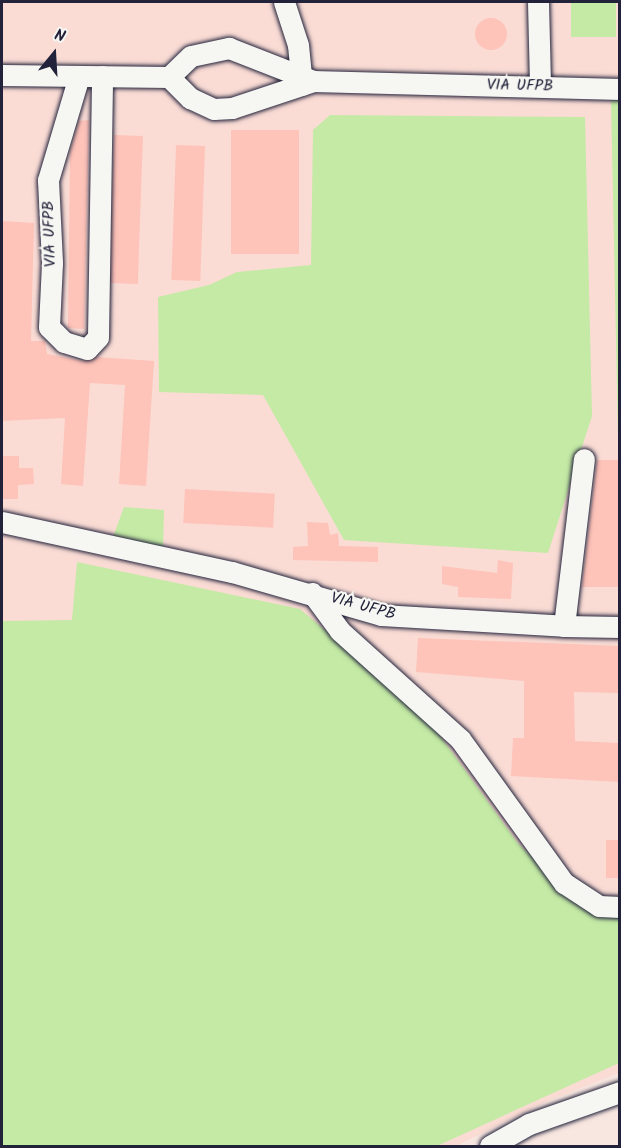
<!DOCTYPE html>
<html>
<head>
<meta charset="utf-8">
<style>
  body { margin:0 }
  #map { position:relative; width:621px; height:1148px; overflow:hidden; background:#f8e7e1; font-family:Kalam,sans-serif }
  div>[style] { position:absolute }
  .built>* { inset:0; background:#fadcd5 }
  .green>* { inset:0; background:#c4eaa5; transform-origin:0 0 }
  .building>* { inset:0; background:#fec3b9; transform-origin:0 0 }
  .round { border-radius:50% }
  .roads { filter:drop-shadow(0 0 2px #22223b) drop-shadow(0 0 2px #22223b) }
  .minor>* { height:21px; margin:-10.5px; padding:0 10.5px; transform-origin:10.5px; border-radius:10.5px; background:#f6f6f2 }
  span { translate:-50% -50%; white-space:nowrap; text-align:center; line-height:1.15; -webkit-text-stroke:4.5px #f6f6f2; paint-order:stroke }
  .street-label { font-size:16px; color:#22223b }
  .frame { position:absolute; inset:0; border:3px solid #22223b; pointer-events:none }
  .north { position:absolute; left:24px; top:24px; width:60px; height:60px; -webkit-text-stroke:4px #f6f6f2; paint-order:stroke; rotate:18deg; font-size:16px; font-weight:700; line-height:24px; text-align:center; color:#22223b }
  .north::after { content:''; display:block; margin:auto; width:21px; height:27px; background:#22223b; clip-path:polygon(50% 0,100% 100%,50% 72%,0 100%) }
</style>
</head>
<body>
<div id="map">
  <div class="built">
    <i style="clip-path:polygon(2px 2px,619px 2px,619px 1073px,548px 1101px,456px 1146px,2px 1146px)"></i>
  </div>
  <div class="green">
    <i style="left:571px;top:2px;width:45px;height:35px"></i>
    <i style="clip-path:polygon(611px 100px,620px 100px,619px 438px,618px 438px)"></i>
    <i style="clip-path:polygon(330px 115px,585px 117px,592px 416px,548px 553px,344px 540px,263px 395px,159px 392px,158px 297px,209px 285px,237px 272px,311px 265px,313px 130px)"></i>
    <i style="clip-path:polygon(124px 507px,164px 510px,163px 551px,113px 537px)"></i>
    <i style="clip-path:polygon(77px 562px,300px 609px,423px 712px,517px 842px,580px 905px,619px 912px,619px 1063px,437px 1146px,2px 1146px,2px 621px,72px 620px)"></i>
  </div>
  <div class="building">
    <i class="round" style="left:475px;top:18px;width:32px;height:32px"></i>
    <i style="clip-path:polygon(89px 120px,84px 329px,68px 328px,70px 152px,79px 121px)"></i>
    <i style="left:299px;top:130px;width:124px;height:68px;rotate:90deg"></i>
    <i style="left:114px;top:135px;width:29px;height:148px;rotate:2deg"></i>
    <i style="left:205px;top:146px;width:135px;height:29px;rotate:92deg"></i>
    <i style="clip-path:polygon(2px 221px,34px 223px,31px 341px,45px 341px,47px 354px,83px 361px,97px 357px,154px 361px,146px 486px,119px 484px,125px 385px,90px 383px,83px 486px,61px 484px,65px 418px,2px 421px)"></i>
    <i style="clip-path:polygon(2px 456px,19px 456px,19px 468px,33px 468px,34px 484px,18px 485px,18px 499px,2px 499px)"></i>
    <i style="clip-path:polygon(597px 460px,620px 460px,620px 587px,582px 587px)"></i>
    <i style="left:185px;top:489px;width:90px;height:34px;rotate:3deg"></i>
    <i style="clip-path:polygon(307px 522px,328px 523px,330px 535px,338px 533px,339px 546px,378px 547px,378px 562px,293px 560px,293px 547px,308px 546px)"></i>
    <i style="clip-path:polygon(498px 560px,513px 563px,511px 599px,458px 597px,458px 587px,442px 584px,442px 566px,497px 573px)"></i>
    <i style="clip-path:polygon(418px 638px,620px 646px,620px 693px,574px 692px,575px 741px,620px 743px,620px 782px,511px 776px,513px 738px,524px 738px,524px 681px,416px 672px)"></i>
    <i style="left:606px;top:840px;width:14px;height:38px"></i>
  </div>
  <div class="roads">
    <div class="minor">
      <i style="left:284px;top:2px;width:45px;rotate:72deg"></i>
      <i style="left:298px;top:45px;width:40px;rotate:84.3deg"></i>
      <i style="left:538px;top:2px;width:84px;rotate:88.6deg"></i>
      <i style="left:2px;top:75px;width:167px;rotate:0.7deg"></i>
      <i style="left:169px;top:77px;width:30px;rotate:-44deg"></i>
      <i style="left:191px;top:56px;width:39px;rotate:-12deg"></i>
      <i style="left:229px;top:48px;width:90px;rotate:21.4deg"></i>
      <i style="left:79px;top:76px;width:109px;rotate:106.6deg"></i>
      <i style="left:48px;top:180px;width:83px;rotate:87.2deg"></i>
      <i style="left:52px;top:263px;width:64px;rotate:92.7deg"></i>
      <i style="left:49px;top:327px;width:21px;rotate:45deg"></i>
      <i style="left:64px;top:342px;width:24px;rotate:17deg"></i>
      <i style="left:87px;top:349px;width:16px;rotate:-47deg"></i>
      <i style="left:98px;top:337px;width:261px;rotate:-89.1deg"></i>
      <i style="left:169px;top:77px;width:30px;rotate:45deg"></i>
      <i style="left:190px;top:98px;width:26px;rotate:25deg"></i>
      <i style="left:214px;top:109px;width:18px;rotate:-3deg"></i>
      <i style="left:232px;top:108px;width:85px;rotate:-18.4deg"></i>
      <i style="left:313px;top:81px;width:307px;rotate:1.5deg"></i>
      <i style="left:2px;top:522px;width:235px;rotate:12.3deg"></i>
      <i style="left:232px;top:572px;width:155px;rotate:16.1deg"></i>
      <i style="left:381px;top:615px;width:183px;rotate:3.4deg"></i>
      <i style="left:564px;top:626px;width:168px;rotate:-83.2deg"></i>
      <i style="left:312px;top:593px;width:47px;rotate:53.6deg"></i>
      <i style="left:340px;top:631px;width:161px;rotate:42deg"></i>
      <i style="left:460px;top:739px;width:178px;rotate:54.2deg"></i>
      <i style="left:564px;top:883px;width:42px;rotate:33.3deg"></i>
      <i style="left:599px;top:906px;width:21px;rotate:3deg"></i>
      <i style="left:564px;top:626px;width:56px;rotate:1deg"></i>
      <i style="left:490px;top:1146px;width:45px;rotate:-29.4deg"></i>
      <i style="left:529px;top:1124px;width:96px;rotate:-19.4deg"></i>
    </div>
  </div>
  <div class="street-label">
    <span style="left:520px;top:86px;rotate:1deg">VIA UFPB</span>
    <span style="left:50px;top:234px;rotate:-92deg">VIA UFPB</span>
    <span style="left:363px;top:607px;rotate:15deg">VIA UFPB</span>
  </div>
  <div class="frame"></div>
  <div class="north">N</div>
</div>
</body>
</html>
